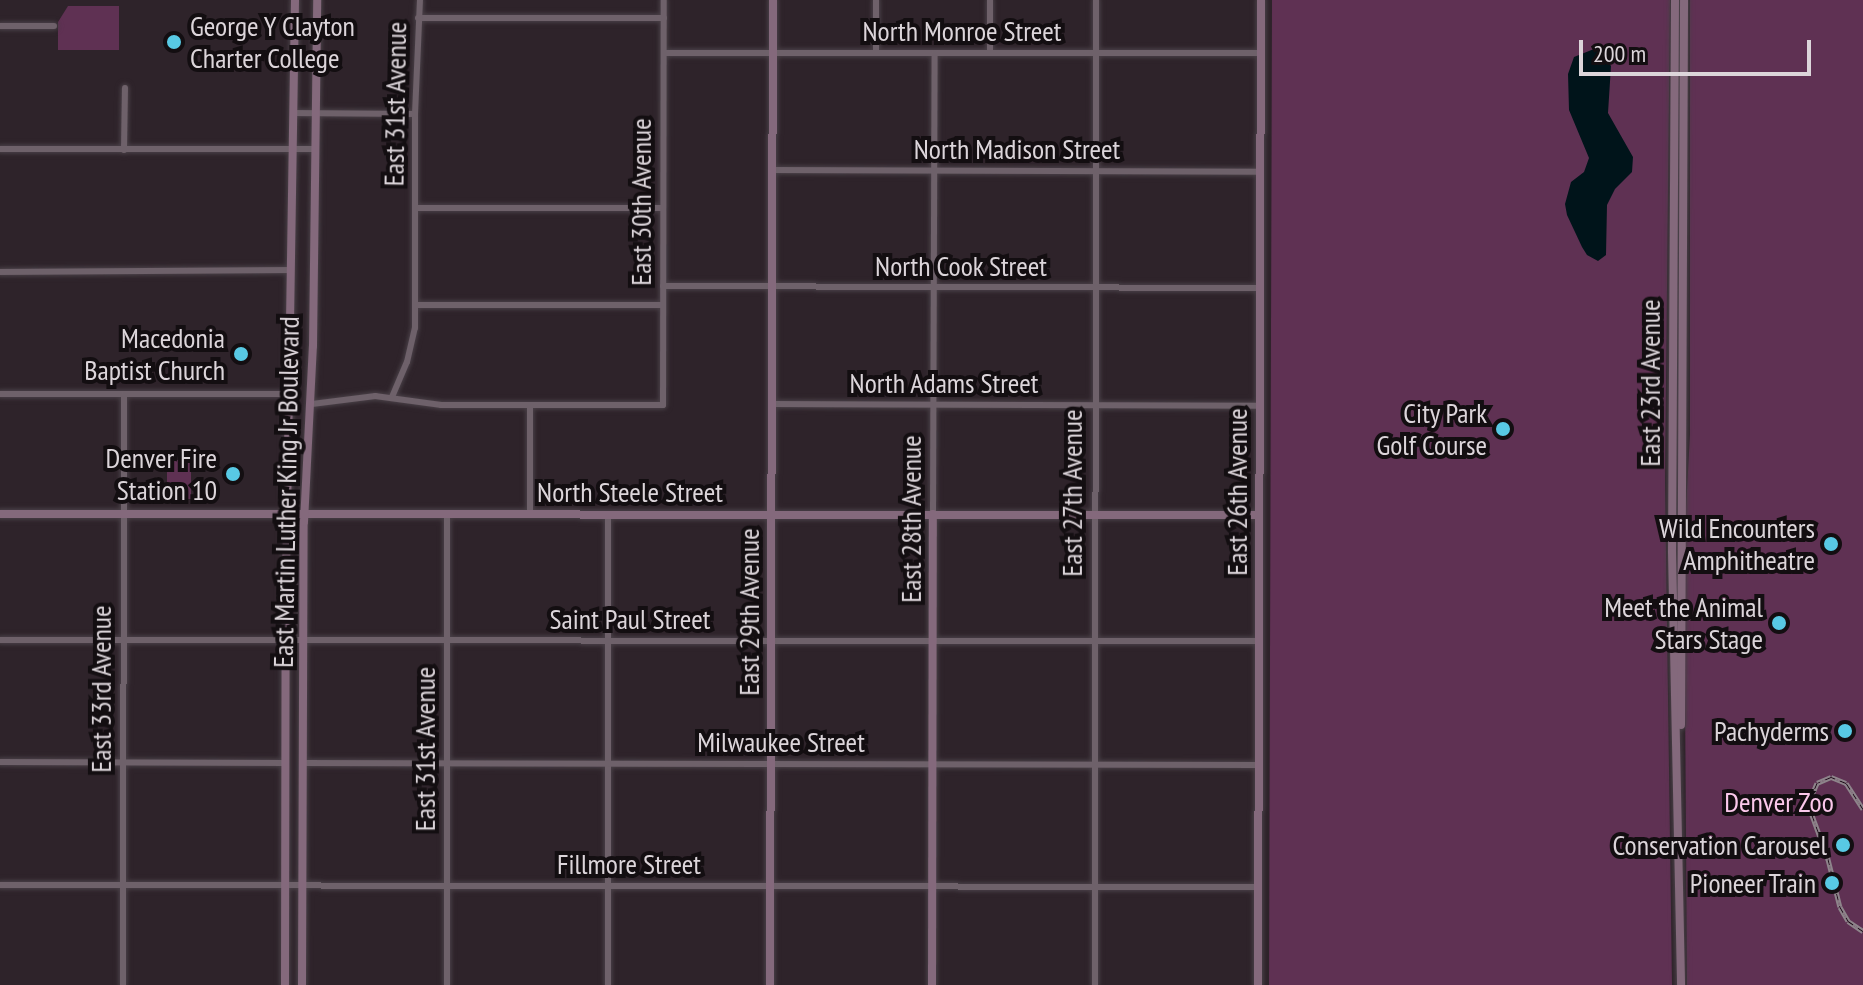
<!DOCTYPE html>
<html>
<head>
<meta charset="utf-8">
<style>
  body { margin:0 }
  #map { position:relative; width:1863px; height:985px; overflow:hidden; background:#2e232a; font-family:"PT Sans Narrow",sans-serif }
  div>[style] { position:absolute }
  .green>* { inset:0; background:#5f3153; transform-origin:0 0 }
  .water>* { inset:0; background:#00141a }
  .roads { filter:drop-shadow(0 0 2px #494047) drop-shadow(0 0 2px #494047) }
  .street>* { height:6px; margin:-3px; padding:0 3px; transform-origin:3px; border-radius:3px; background:#6e616a }
  .secondary>* { height:8px; margin:-4px; padding:0 4px; transform-origin:4px; border-radius:4px; background:#84697c }
  .rail>* { height:5px; margin-top:-2.5px; transform-origin:0; background:repeating-linear-gradient(90deg,#130e11 0 6px,#8e858b 0 12px); box-sizing:border-box; border-block:2px solid #8e858b }
  .dots>* { width:22px; height:22px; translate:-50% -50%; box-sizing:border-box; border:4px solid #130e11; border-radius:50% }
  span { translate:-50% -50%; white-space:nowrap; text-align:center; line-height:1.15; -webkit-text-stroke:8px #130e11; paint-order:stroke }
  .poi-label { font-size:28px; color:#dcd5da }
  .left { translate:0 -50%; text-align:left }
  .right { translate:-100% -50%; text-align:right }
  .street-label { font-size:28px; color:#dcd5da }
  .park-label { font-size:28px; color:#fbc8eb }
  .scale { position:absolute; left:1579px; top:40px; width:232px; height:36px; box-sizing:border-box; border:4px solid #dcd5da; border-top:0; padding-left:10px; font-size:24px; line-height:28px; white-space:nowrap; color:#dcd5da; -webkit-text-stroke:6px #130e11; paint-order:stroke }
</style>
</head>
<body>
<div id="map">
  <div class="green">
    <i style="clip-path:polygon(1272px 0,1670px 0,1665px 481px,1672px 985px,1269px 985px)"></i>
    <i style="clip-path:polygon(1690px 0,1863px 0,1863px 985px,1687px 985px,1684px 546px,1690px 434px)"></i>
    <i style="clip-path:polygon(68px 6px,119px 6px,119px 50px,58px 50px,58px 22px)"></i>
    <i style="left:167px;top:460px;width:24px;height:39px"></i>
  </div>
  <div class="water">
    <i style="clip-path:polygon(1594px 49px,1602px 52px,1611px 66px,1608px 113px,1633px 157px,1632px 172px,1615px 189px,1607px 205px,1606px 255px,1598px 261px,1587px 255px,1582px 247px,1567px 215px,1565px 204px,1571px 182px,1584px 172px,1589px 158px,1569px 110px,1568px 74px,1574px 57px)"></i>
  </div>
  <div class="roads">
    <div class="street">
      <i style="left:876px;top:0;width:53px;rotate:90deg"></i>
      <i style="left:418px;top:18px;width:246px"></i>
      <i style="left:0;top:26px;width:54px"></i>
      <i style="left:664px;top:53px;width:597px"></i>
      <i style="left:990px;top:53px;width:53px;rotate:-90deg"></i>
      <i style="left:293px;top:113px;width:122px;rotate:0.5deg"></i>
      <i style="left:0;top:149px;width:314px"></i>
      <i style="left:124px;top:150px;width:62px;rotate:-89.1deg"></i>
      <i style="left:773px;top:170px;width:487px;rotate:0.2deg"></i>
      <i style="left:416px;top:208px;width:247px"></i>
      <i style="left:0;top:272px;width:291px;rotate:-0.4deg"></i>
      <i style="left:663px;top:286px;width:597px;rotate:0.19deg"></i>
      <i style="left:415px;top:305px;width:248px"></i>
      <i style="left:0;top:394px;width:290px"></i>
      <i style="left:392px;top:397px;width:38px;rotate:-67deg"></i>
      <i style="left:407px;top:362px;width:35px;rotate:-77deg"></i>
      <i style="left:415px;top:328px;width:214px;rotate:-90deg"></i>
      <i style="left:415px;top:114px;width:114px;rotate:-87.5deg"></i>
      <i style="left:312px;top:404px;width:64px;rotate:-7.2deg"></i>
      <i style="left:375px;top:396px;width:67px;rotate:7.8deg"></i>
      <i style="left:441px;top:405px;width:222px"></i>
      <i style="left:663px;top:405px;width:405px;rotate:-89.9deg"></i>
      <i style="left:772px;top:404px;width:488px;rotate:0.2deg"></i>
      <i style="left:530px;top:405px;width:108px;rotate:90deg"></i>
      <i style="left:447px;top:513px;width:472px;rotate:90deg"></i>
      <i style="left:608px;top:514px;width:471px;rotate:90deg"></i>
      <i style="left:933px;top:514px;width:461px;rotate:-89.8deg"></i>
      <i style="left:0;top:640px;width:1259px;rotate:0.05deg"></i>
      <i style="left:0;top:762px;width:286px;rotate:0.2deg"></i>
      <i style="left:303px;top:763px;width:955px;rotate:0.12deg"></i>
      <i style="left:0;top:885px;width:1258px;rotate:0.09deg"></i>
      <i style="left:123px;top:985px;width:591px;rotate:-89.9deg"></i>
      <i style="left:1095px;top:985px;width:985px;rotate:-89.94deg"></i>
    </div>
    <div class="secondary">
      <i style="left:1675px;top:0;width:552px;rotate:90.31deg"></i>
      <i style="left:1672px;top:552px;width:433px;rotate:88.8deg"></i>
      <i style="left:0;top:514px;width:1259px;rotate:0.05deg"></i>
      <i style="left:1681px;top:725px;width:725px;rotate:-89.76deg"></i>
      <i style="left:285px;top:985px;width:405px;rotate:-89.9deg"></i>
      <i style="left:286px;top:580px;width:580px;rotate:-89.11deg"></i>
      <i style="left:302px;top:985px;width:463px;rotate:-89.8deg"></i>
      <i style="left:304px;top:522px;width:176px;rotate:-87.1deg"></i>
      <i style="left:313px;top:346px;width:346px;rotate:-89.3deg"></i>
      <i style="left:770px;top:985px;width:985px;rotate:-89.83deg"></i>
      <i style="left:932px;top:985px;width:471px;rotate:-89.9deg"></i>
      <i style="left:1258px;top:985px;width:985px;rotate:-89.83deg"></i>
    </div>
  </div>
  <div class="rail">
    <i style="left:1863px;top:809px;width:31px;rotate:-123deg"></i>
    <i style="left:1846px;top:783px;width:16px;rotate:-158deg"></i>
    <i style="left:1831px;top:777px;width:15px;rotate:157deg"></i>
    <i style="left:1817px;top:783px;width:23px;rotate:113deg"></i>
    <i style="left:1808px;top:804px;width:59px;rotate:70deg"></i>
    <i style="left:1828px;top:859px;width:49px;rotate:76deg"></i>
    <i style="left:1840px;top:907px;width:16px;rotate:60deg"></i>
    <i style="left:1848px;top:921px;width:18px;rotate:34deg"></i>
  </div>
  <div class="dots">
    <i style="left:174px;top:42px;background:#58c9e4"></i>
    <i style="left:241px;top:354px;background:#58c9e4"></i>
    <i style="left:1503px;top:429px;background:#58c9e4"></i>
    <i style="left:233px;top:474px;background:#58c9e4"></i>
    <i style="left:1831px;top:544px;background:#58c9e4"></i>
    <i style="left:1779px;top:623px;background:#58c9e4"></i>
    <i style="left:1845px;top:731px;background:#58c9e4"></i>
    <i style="left:1843px;top:845px;background:#58c9e4"></i>
    <i style="left:1832px;top:883px;background:#58c9e4"></i>
  </div>
  <div class="poi-label">
    <span class="left" style="left:190px;top:42px">George Y Clayton<br>Charter College</span>
    <span class="right" style="left:225px;top:354px">Macedonia<br>Baptist Church</span>
    <span class="right" style="left:1487px;top:429px">City Park<br>Golf Course</span>
    <span class="right" style="left:217px;top:474px">Denver Fire<br>Station 10</span>
    <span class="right" style="left:1815px;top:544px">Wild Encounters<br>Amphitheatre</span>
    <span class="right" style="left:1763px;top:623px">Meet the Animal<br>Stars Stage</span>
    <span class="right" style="left:1829px;top:731px">Pachyderms</span>
    <span class="right" style="left:1827px;top:845px">Conservation Carousel</span>
    <span class="right" style="left:1816px;top:883px">Pioneer Train</span>
  </div>
  <div class="street-label">
    <span style="left:962px;top:31px">North Monroe Street</span>
    <span style="left:395px;top:104px;rotate:-89deg">East 31st Avenue</span>
    <span style="left:1017px;top:149px">North Madison Street</span>
    <span style="left:641px;top:202px;rotate:-90deg">East 30th Avenue</span>
    <span style="left:961px;top:266px">North Cook Street</span>
    <span style="left:944px;top:383px">North Adams Street</span>
    <span style="left:1650px;top:383px;rotate:-90deg">East 23rd Avenue</span>
    <span style="left:286px;top:492px;rotate:-89deg">East Martin Luther King Jr Boulevard</span>
    <span style="left:630px;top:492px">North Steele Street</span>
    <span style="left:1237px;top:492px;rotate:-90deg">East 26th Avenue</span>
    <span style="left:1072px;top:493px;rotate:-90deg">East 27th Avenue</span>
    <span style="left:911px;top:519px;rotate:-90deg">East 28th Avenue</span>
    <span style="left:749px;top:612px;rotate:-90deg">East 29th Avenue</span>
    <span style="left:630px;top:619px">Saint Paul Street</span>
    <span style="left:101px;top:689px;rotate:-90deg">East 33rd Avenue</span>
    <span style="left:781px;top:742px">Milwaukee Street</span>
    <span style="left:425px;top:749px;rotate:-90deg">East 31st Avenue</span>
    <span style="left:629px;top:864px">Fillmore Street</span>
  </div>
  <div class="park-label">
    <span style="left:1779px;top:802px">Denver Zoo</span>
  </div>
  <div class="scale">200 m</div>
</div>
</body>
</html>
